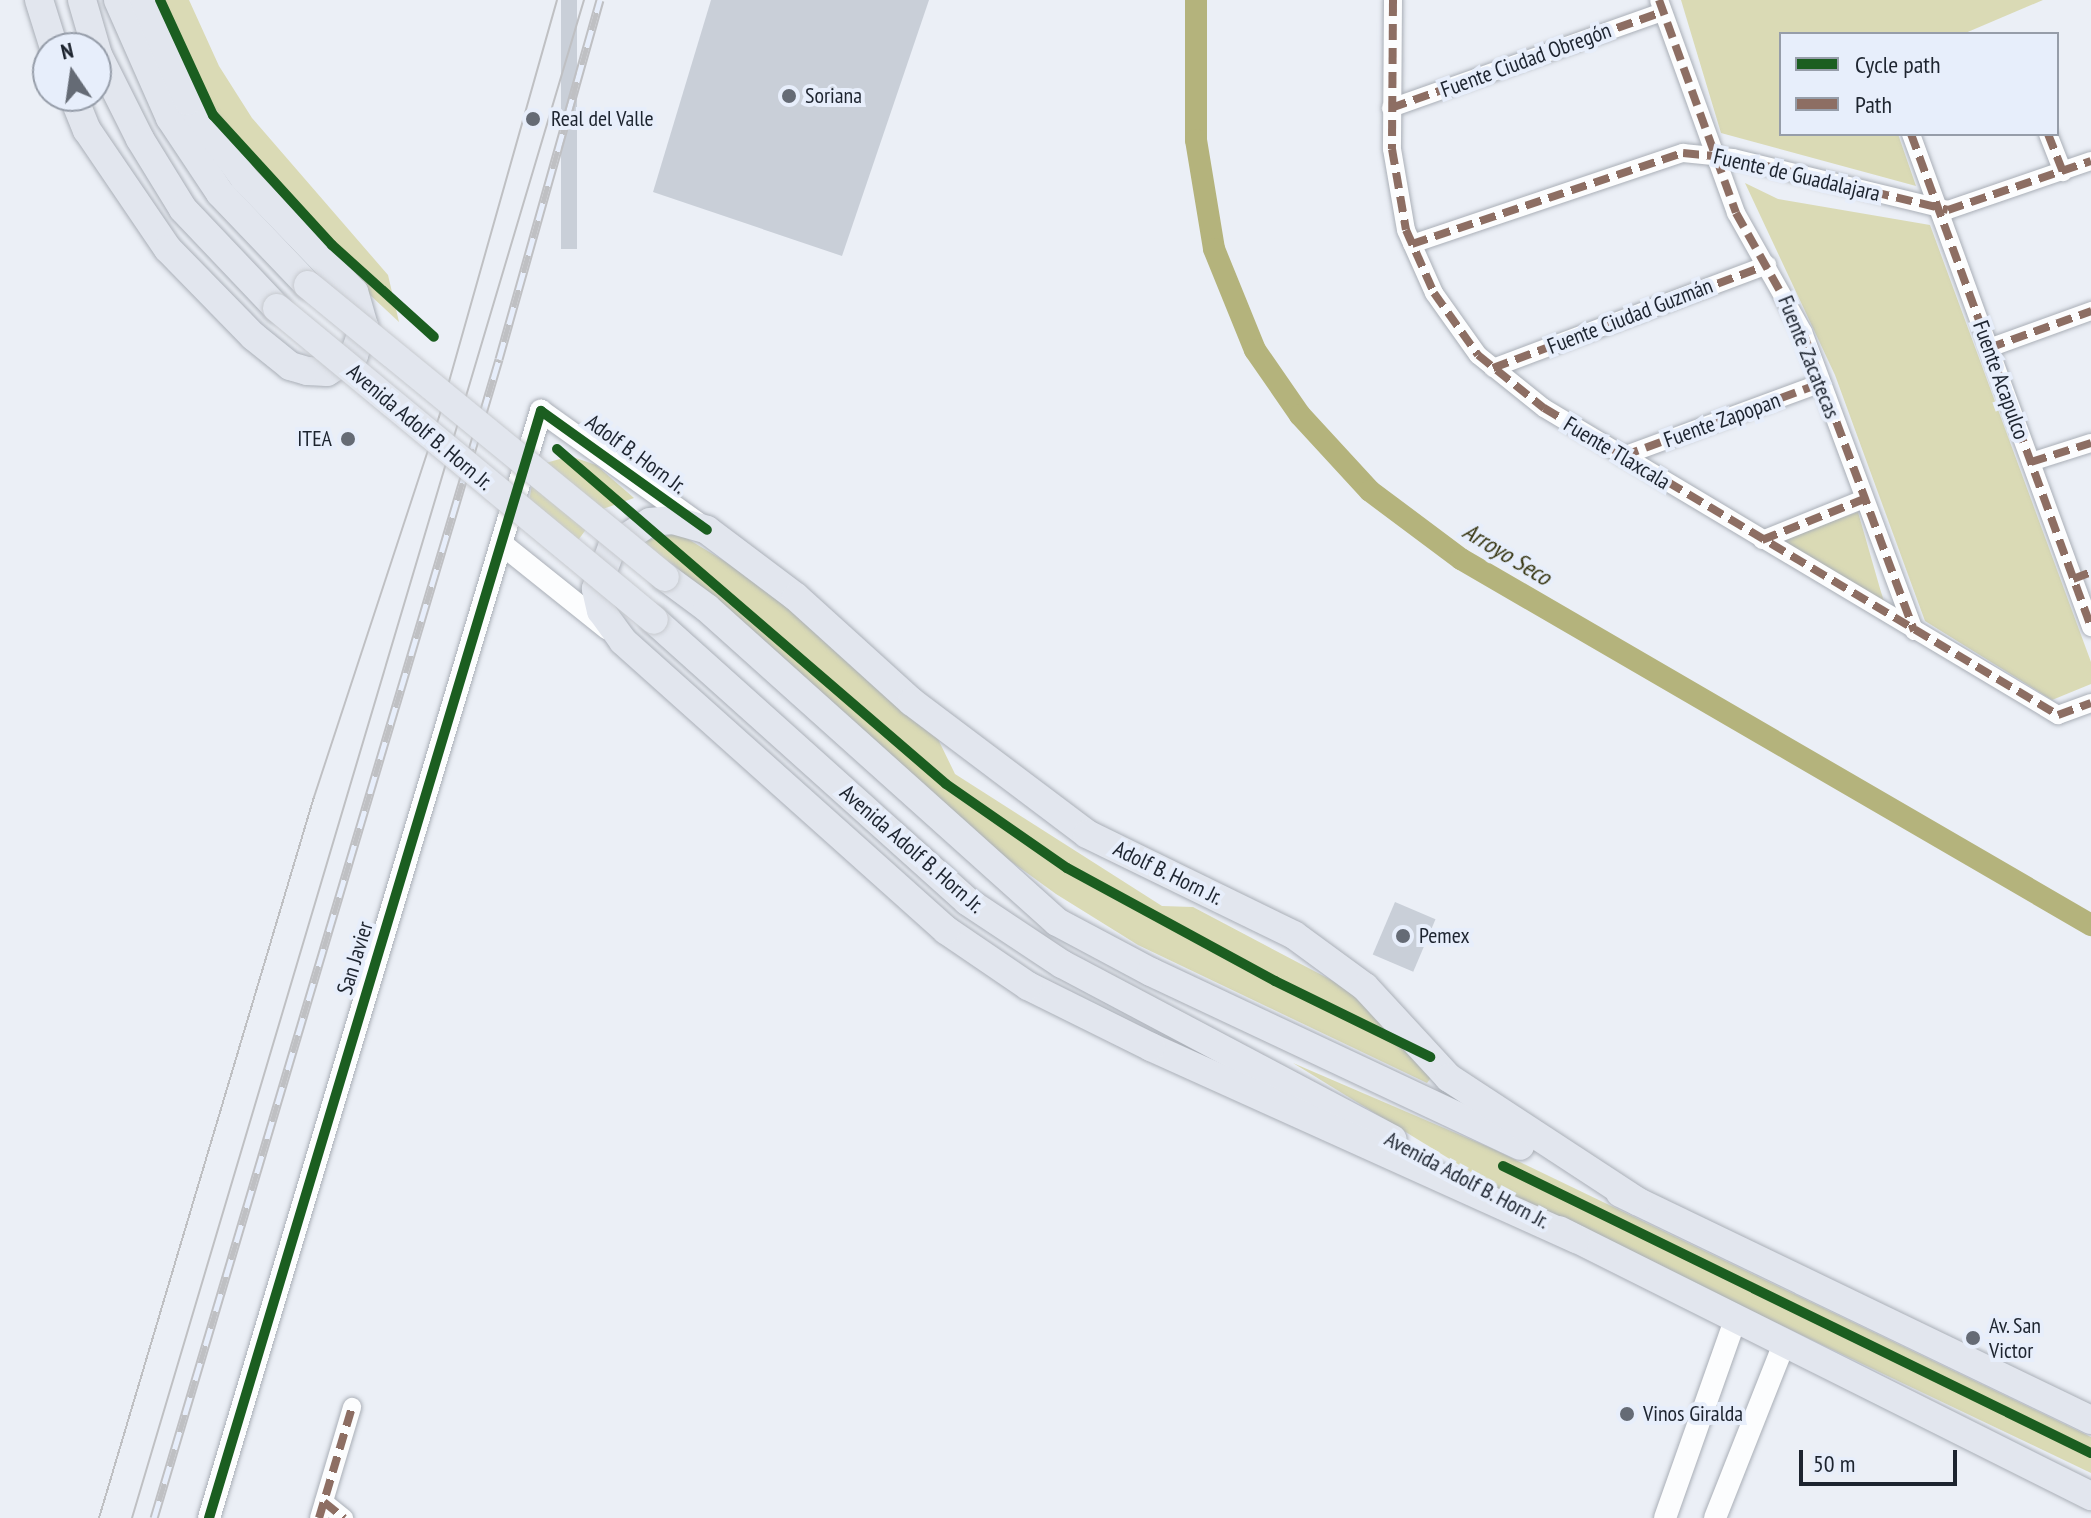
<!DOCTYPE html>
<html>
<head>
<meta charset="utf-8">
<style>
  body { margin:0 }
  #map { position:relative; width:2091px; height:1518px; overflow:hidden; background:#ebeff6; font-family:"PT Sans Narrow",sans-serif }
  div>[style] { position:absolute }
  .green>* { inset:0; background:#dadab5 }
  .canal>* { height:22px; margin:-11px; padding:0 11px; transform-origin:11px; border-radius:11px; background:#b4b37c }
  .building>* { inset:0; background:#c9cfd8; transform-origin:0 0 }
  .roads { filter:drop-shadow(0 0 2px #aaafb7) drop-shadow(0 0 2px #aaafb7) }
  .minor>* { height:18px; margin:-9px; padding:0 9px; transform-origin:9px; border-radius:9px; background:#fcfdfe }
  .tertiary>* { height:22px; margin:-11px; padding:0 11px; transform-origin:11px; border-radius:11px; background:#fcfdfe }
  .primary>* { height:28px; margin:-14px; padding:0 14px; transform-origin:14px; border-radius:14px; background:#e2e6ee }
  .tram>* { height:2px; margin:-1px; padding:0 1px; transform-origin:1px; border-radius:1px; background:#bfc0c3 }
  .rail>* { height:9px; margin-top:-4.5px; transform-origin:0; background:repeating-linear-gradient(90deg,#e7eefb 0 18px,#bfc0c3 0 36px); box-sizing:border-box; border-block:2px solid #bfc0c3 }
  .bridges { filter:drop-shadow(0 0 2px #c6c9ce) drop-shadow(0 0 2px #c6c9ce) }
  .primary-bridge>* { height:28px; margin:-14px; padding:0 14px; transform-origin:14px; border-radius:14px; background:#e2e6ee }
  .quiet>* { height:8px; margin-top:-4px; transform-origin:0; background:repeating-linear-gradient(90deg,#8d6e63 0 16px,transparent 0 24px) }
  .cycleway>* { height:10px; margin:-5px; padding:0 5px; transform-origin:5px; border-radius:5px; background:#1b5e20 }
  .dots>* { width:22px; height:22px; translate:-50% -50%; box-sizing:border-box; border:4px solid #e7eefb; border-radius:50% }
  span { translate:-50% -50%; white-space:nowrap; text-align:center; line-height:1.15; -webkit-text-stroke:8px #e7eefb; paint-order:stroke }
  .street-label { font-size:22px; color:#1d242f }
  .poi-label { font-size:22px; color:#1d242f }
  .left { translate:0 -50%; text-align:left }
  .right { translate:-100% -50%; text-align:right }
  .water-label { font-size:24px; color:#363511; font-style:italic }
  .legend { position:absolute; left:1779px; top:32px; width:280px; height:104px; box-sizing:border-box; background:#e7eefb; border:2px solid #969da9; margin:0; padding:10px 14px; list-style:none; font-size:24px; color:#1d242f }
  .legend li { display:flex; align-items:center; gap:16px; height:40px }
  .legend b { width:40px; border:2px solid #969da9 }
  .north { position:absolute; left:32px; top:32px; width:80px; height:80px; box-sizing:border-box; background:#e7eefb; border:2px solid #969da9; border-radius:50%; rotate:347deg; font-size:22px; font-weight:700; line-height:32px; text-align:center; color:#1d242f }
  .north::after { content:''; display:block; margin:auto; width:28px; height:36px; background:#656b75; clip-path:polygon(50% 0,100% 100%,50% 72%,0 100%) }
  .scale { position:absolute; left:1799px; top:1450px; width:158px; height:36px; box-sizing:border-box; border:4px solid #1d242f; border-top:0; padding-left:10px; font-size:24px; line-height:28px; white-space:nowrap; color:#1d242f; -webkit-text-stroke:6px #e7eefb; paint-order:stroke }
</style>
</head>
<body>
<div id="map">
  <div class="green">
    <i style="clip-path:polygon(151px 0,189px 0,219px 66px,252px 118px,388px 275px,399px 322px,326px 254px,216px 128px)"></i>
    <i style="clip-path:polygon(1681px 0,2043px 0,1963px 34px,1781px 34px,1781px 134px,1898px 134px,1916px 186px,1721px 133px)"></i>
    <i style="clip-path:polygon(1745px 183px,1778px 199px,1930px 225px,2091px 662px,2091px 684px,2052px 700px,1925px 621px,1835px 375px)"></i>
    <i style="clip-path:polygon(570px 456px,596px 465px,634px 498px,600px 510px,579px 539px,573px 571px,530px 533px,528px 508px,532px 484px,546px 463px)"></i>
    <i style="clip-path:polygon(1858px 512px,1881px 592px,1885px 604px,1778px 540px)"></i>
    <i style="clip-path:polygon(678px 533px,754px 579px,938px 739px,955px 774px,1162px 906px,1193px 907px,1354px 992px,1433px 1075px,1427px 1083px,1138px 945px,1056px 894px,1005px 857px,643px 541px)"></i>
    <i style="clip-path:polygon(1293px 1063px,1493px 1149px,2091px 1437px,2091px 1473px,1510px 1196px)"></i>
  </div>
  <div class="canal">
    <i style="left:1196px;top:0;width:140px;rotate:90deg"></i>
    <i style="left:1196px;top:140px;width:110px;rotate:80.6deg"></i>
    <i style="left:1214px;top:249px;width:109px;rotate:67.9deg"></i>
    <i style="left:1255px;top:350px;width:79px;rotate:55.3deg"></i>
    <i style="left:1300px;top:415px;width:103px;rotate:47.4deg"></i>
    <i style="left:1370px;top:491px;width:114px;rotate:36.8deg"></i>
    <i style="left:1461px;top:559px;width:729px;rotate:30.15deg"></i>
  </div>
  <div class="building">
    <i style="left:561px;top:0;width:16px;height:249px"></i>
    <i style="clip-path:polygon(711px 0,929px 0,842px 256px,653px 192px)"></i>
    <i style="left:1395px;top:902px;width:44px;height:57px;rotate:23deg"></i>
  </div>
  <div class="roads">
    <div class="minor">
      <i style="left:1393px;top:0;width:149px;rotate:90.4deg"></i>
      <i style="left:1392px;top:149px;width:82px;rotate:80.2deg"></i>
      <i style="left:1406px;top:230px;width:69px;rotate:66deg"></i>
      <i style="left:1434px;top:293px;width:76px;rotate:54.6deg"></i>
      <i style="left:1478px;top:355px;width:85px;rotate:38.8deg"></i>
      <i style="left:1544px;top:408px;width:599px;rotate:30.85deg"></i>
      <i style="left:2058px;top:715px;width:35px;rotate:-20deg"></i>
      <i style="left:1659px;top:0;width:226px;rotate:70.1deg"></i>
      <i style="left:1736px;top:213px;width:137px;rotate:60.6deg"></i>
      <i style="left:1803px;top:332px;width:319px;rotate:69.6deg"></i>
      <i style="left:1391px;top:108px;width:288px;rotate:-19.5deg"></i>
      <i style="left:1911px;top:134px;width:525px;rotate:69.94deg"></i>
      <i style="left:2048px;top:134px;width:41px;rotate:68.5deg"></i>
      <i style="left:1412px;top:244px;width:286px;rotate:-18.6deg"></i>
      <i style="left:1683px;top:153px;width:50px;rotate:5.7deg"></i>
      <i style="left:1733px;top:158px;width:221px;rotate:13.6deg"></i>
      <i style="left:1948px;top:210px;width:151px;rotate:-18.9deg"></i>
      <i style="left:1989px;top:348px;width:109px;rotate:-19.9deg"></i>
      <i style="left:1493px;top:368px;width:293px;rotate:-20.6deg"></i>
      <i style="left:1623px;top:456px;width:211px;rotate:-20.2deg"></i>
      <i style="left:2031px;top:462px;width:63px;rotate:-17.6deg"></i>
      <i style="left:1762px;top:540px;width:110px;rotate:-21.9deg"></i>
      <i style="left:324px;top:1502px;width:26px;rotate:39deg"></i>
      <i style="left:319px;top:1518px;width:116px;rotate:-73.4deg"></i>
    </div>
    <div class="tertiary">
      <i style="left:503px;top:545px;width:134px;rotate:38.7deg"></i>
      <i style="left:209px;top:1518px;width:1156px;rotate:-73.31deg"></i>
      <i style="left:541px;top:411px;width:191px;rotate:35.6deg"></i>
      <i style="left:1665px;top:1518px;width:212px;rotate:-70.5deg"></i>
      <i style="left:1715px;top:1518px;width:190px;rotate:-68.4deg"></i>
    </div>
    <div class="primary">
      <i style="left:39px;top:0;width:50px;rotate:72.6deg"></i>
      <i style="left:82px;top:0;width:57px;rotate:73.8deg"></i>
      <i style="left:98px;top:55px;width:94px;rotate:63.4deg"></i>
      <i style="left:140px;top:139px;width:82px;rotate:58.4deg"></i>
      <i style="left:183px;top:209px;width:137px;rotate:46.5deg"></i>
      <i style="left:118px;top:0;width:129px;rotate:66.2deg"></i>
      <i style="left:170px;top:118px;width:90px;rotate:56.3deg"></i>
      <i style="left:220px;top:193px;width:127px;rotate:46.3deg"></i>
      <i style="left:73px;top:96px;width:37px;rotate:68deg"></i>
      <i style="left:87px;top:130px;width:144px;rotate:55.8deg"></i>
      <i style="left:168px;top:249px;width:122px;rotate:45.7deg"></i>
      <i style="left:253px;top:336px;width:48px;rotate:39deg"></i>
      <i style="left:290px;top:366px;width:18px;rotate:16deg"></i>
      <i style="left:307px;top:371px;width:20px;rotate:3deg"></i>
      <i style="left:327px;top:372px;width:32px;rotate:-32deg"></i>
      <i style="left:354px;top:355px;width:31px;rotate:-71deg"></i>
      <i style="left:364px;top:326px;width:35px;rotate:-106deg"></i>
      <i style="left:354px;top:292px;width:158px;rotate:-134deg"></i>
      <i style="left:244px;top:178px;width:95px;rotate:-126deg"></i>
      <i style="left:188px;top:101px;width:110px;rotate:-113.5deg"></i>
      <i style="left:665px;top:577px;width:52px;rotate:36.4deg"></i>
      <i style="left:707px;top:608px;width:470px;rotate:41.9deg"></i>
      <i style="left:1057px;top:922px;width:106px;rotate:28deg"></i>
      <i style="left:1151px;top:972px;width:408px;rotate:25.2deg"></i>
      <i style="left:654px;top:620px;width:421px;rotate:41.9deg"></i>
      <i style="left:967px;top:901px;width:114px;rotate:33.6deg"></i>
      <i style="left:1062px;top:964px;width:374px;rotate:27.9deg"></i>
      <i style="left:1620px;top:1193px;width:523px;rotate:25.73deg"></i>
      <i style="left:1559px;top:1230px;width:595px;rotate:26.57deg"></i>
      <i style="left:1576px;top:1239px;width:466px;rotate:-155.7deg"></i>
      <i style="left:1151px;top:1047px;width:137px;rotate:-153.6deg"></i>
      <i style="left:1028px;top:986px;width:99px;rotate:-145.7deg"></i>
      <i style="left:946px;top:930px;width:433px;rotate:-138.2deg"></i>
      <i style="left:623px;top:641px;width:37px;rotate:-126deg"></i>
      <i style="left:601px;top:611px;width:23px;rotate:-103deg"></i>
      <i style="left:596px;top:589px;width:45px;rotate:-69.1deg"></i>
      <i style="left:612px;top:547px;width:45px;rotate:-33.3deg"></i>
      <i style="left:650px;top:522px;width:23px;rotate:-5deg"></i>
      <i style="left:673px;top:520px;width:35px;rotate:16deg"></i>
      <i style="left:707px;top:530px;width:111px;rotate:37deg"></i>
      <i style="left:796px;top:597px;width:156px;rotate:42.2deg"></i>
      <i style="left:912px;top:702px;width:219px;rotate:37deg"></i>
      <i style="left:1087px;top:834px;width:230px;rotate:26deg"></i>
      <i style="left:1294px;top:935px;width:88px;rotate:36.2deg"></i>
      <i style="left:1365px;top:987px;width:124px;rotate:47.3deg"></i>
      <i style="left:1449px;top:1078px;width:225px;rotate:33.2deg"></i>
    </div>
  </div>
  <div class="tram">
    <i style="left:99px;top:1518px;width:752px;rotate:-73.4deg"></i>
    <i style="left:314px;top:797px;width:400px;rotate:-71.8deg"></i>
    <i style="left:439px;top:417px;width:433px;rotate:-74.2deg"></i>
    <i style="left:132px;top:1518px;width:1584px;rotate:-73.42deg"></i>
  </div>
  <div class="rail">
    <i style="left:154px;top:1518px;width:1209px;rotate:-73.42deg"></i>
    <i style="left:499px;top:359px;width:373px;rotate:-74.3deg"></i>
  </div>
  <div class="bridges">
    <div class="primary-bridge">
      <i style="left:308px;top:285px;width:461px;rotate:39.3deg"></i>
      <i style="left:277px;top:308px;width:489px;rotate:39.6deg"></i>
    </div>
  </div>
  <div class="quiet">
    <i style="left:1393px;top:0;width:149px;rotate:90.4deg"></i>
    <i style="left:1392px;top:149px;width:82px;rotate:80.2deg"></i>
    <i style="left:1406px;top:230px;width:69px;rotate:66deg"></i>
    <i style="left:1434px;top:293px;width:76px;rotate:54.6deg"></i>
    <i style="left:1478px;top:355px;width:85px;rotate:38.8deg"></i>
    <i style="left:1544px;top:408px;width:599px;rotate:30.85deg"></i>
    <i style="left:2058px;top:715px;width:35px;rotate:-20deg"></i>
    <i style="left:1659px;top:0;width:226px;rotate:70.1deg"></i>
    <i style="left:1736px;top:213px;width:137px;rotate:60.6deg"></i>
    <i style="left:1803px;top:332px;width:319px;rotate:69.6deg"></i>
    <i style="left:1391px;top:108px;width:288px;rotate:-19.5deg"></i>
    <i style="left:1911px;top:134px;width:525px;rotate:69.94deg"></i>
    <i style="left:2048px;top:134px;width:41px;rotate:68.5deg"></i>
    <i style="left:1412px;top:244px;width:286px;rotate:-18.6deg"></i>
    <i style="left:1683px;top:153px;width:50px;rotate:5.7deg"></i>
    <i style="left:1733px;top:158px;width:221px;rotate:13.6deg"></i>
    <i style="left:1948px;top:210px;width:151px;rotate:-18.9deg"></i>
    <i style="left:1989px;top:348px;width:109px;rotate:-19.9deg"></i>
    <i style="left:1493px;top:368px;width:293px;rotate:-20.6deg"></i>
    <i style="left:1623px;top:456px;width:211px;rotate:-20.2deg"></i>
    <i style="left:2031px;top:462px;width:63px;rotate:-17.6deg"></i>
    <i style="left:1762px;top:540px;width:110px;rotate:-21.9deg"></i>
    <i style="left:2073px;top:579px;width:19px;rotate:-21deg"></i>
    <i style="left:324px;top:1502px;width:26px;rotate:39deg"></i>
    <i style="left:319px;top:1518px;width:116px;rotate:-73.4deg"></i>
  </div>
  <div class="cycleway">
    <i style="left:160px;top:0;width:127px;rotate:65.3deg"></i>
    <i style="left:213px;top:115px;width:176px;rotate:47.5deg"></i>
    <i style="left:332px;top:245px;width:137px;rotate:42deg"></i>
    <i style="left:557px;top:449px;width:513px;rotate:40.73deg"></i>
    <i style="left:946px;top:784px;width:147px;rotate:34.8deg"></i>
    <i style="left:1067px;top:868px;width:237px;rotate:28.5deg"></i>
    <i style="left:1275px;top:981px;width:173px;rotate:26.1deg"></i>
    <i style="left:1503px;top:1166px;width:654px;rotate:26.02deg"></i>
    <i style="left:209px;top:1518px;width:1156px;rotate:-73.31deg"></i>
    <i style="left:541px;top:411px;width:204px;rotate:35.6deg"></i>
  </div>
  <div class="dots">
    <i style="left:789px;top:96px;background:#656b75"></i>
    <i style="left:533px;top:119px;background:#656b75"></i>
    <i style="left:348px;top:439px;background:#656b75"></i>
    <i style="left:1403px;top:936px;background:#656b75"></i>
    <i style="left:1973px;top:1338px;background:#656b75"></i>
    <i style="left:1627px;top:1414px;background:#656b75"></i>
  </div>
  <div class="street-label">
    <span style="left:1526px;top:60px;rotate:-20deg">Fuente Ciudad Obregón</span>
    <span style="left:1797px;top:175px;rotate:13deg">Fuente de Guadalajara</span>
    <span style="left:1630px;top:316px;rotate:-21deg">Fuente Ciudad Guzmán</span>
    <span style="left:1809px;top:357px;rotate:68deg">Fuente Zacatecas</span>
    <span style="left:2001px;top:380px;rotate:70deg">Fuente Acapulco</span>
    <span style="left:1722px;top:420px;rotate:-20deg">Fuente Zapopan</span>
    <span style="left:420px;top:427px;rotate:40deg">Avenida Adolf B. Horn Jr.</span>
    <span style="left:1617px;top:453px;rotate:31deg">Fuente Tlaxcala</span>
    <span style="left:636px;top:454px;rotate:36deg">Adolf B. Horn Jr.</span>
    <span style="left:912px;top:849px;rotate:41deg">Avenida Adolf B. Horn Jr.</span>
    <span style="left:1168px;top:873px;rotate:26deg">Adolf B. Horn Jr.</span>
    <span style="left:355px;top:958px;rotate:-73deg">San Javier</span>
    <span style="left:1467px;top:1180px;rotate:28deg">Avenida Adolf B. Horn Jr.</span>
  </div>
  <div class="poi-label">
    <span class="left" style="left:805px;top:96px">Soriana</span>
    <span class="left" style="left:551px;top:119px">Real del Valle</span>
    <span class="right" style="left:332px;top:439px">ITEA</span>
    <span class="left" style="left:1419px;top:936px">Pemex</span>
    <span class="left" style="left:1989px;top:1338px">Av. San<br>Victor</span>
    <span class="left" style="left:1643px;top:1414px">Vinos Giralda</span>
  </div>
  <div class="water-label">
    <span style="left:1507px;top:554px;rotate:31deg">Arroyo Seco</span>
  </div>
  <ul class="legend">
  <li><b style="height:10px;background:#1b5e20"></b>Cycle path</li>
  <li><b style="height:10px;background:#8d6e63"></b>Path</li>
  </ul>
  <div class="north">N</div>
  <div class="scale">50 m</div>
</div>
</body>
</html>
